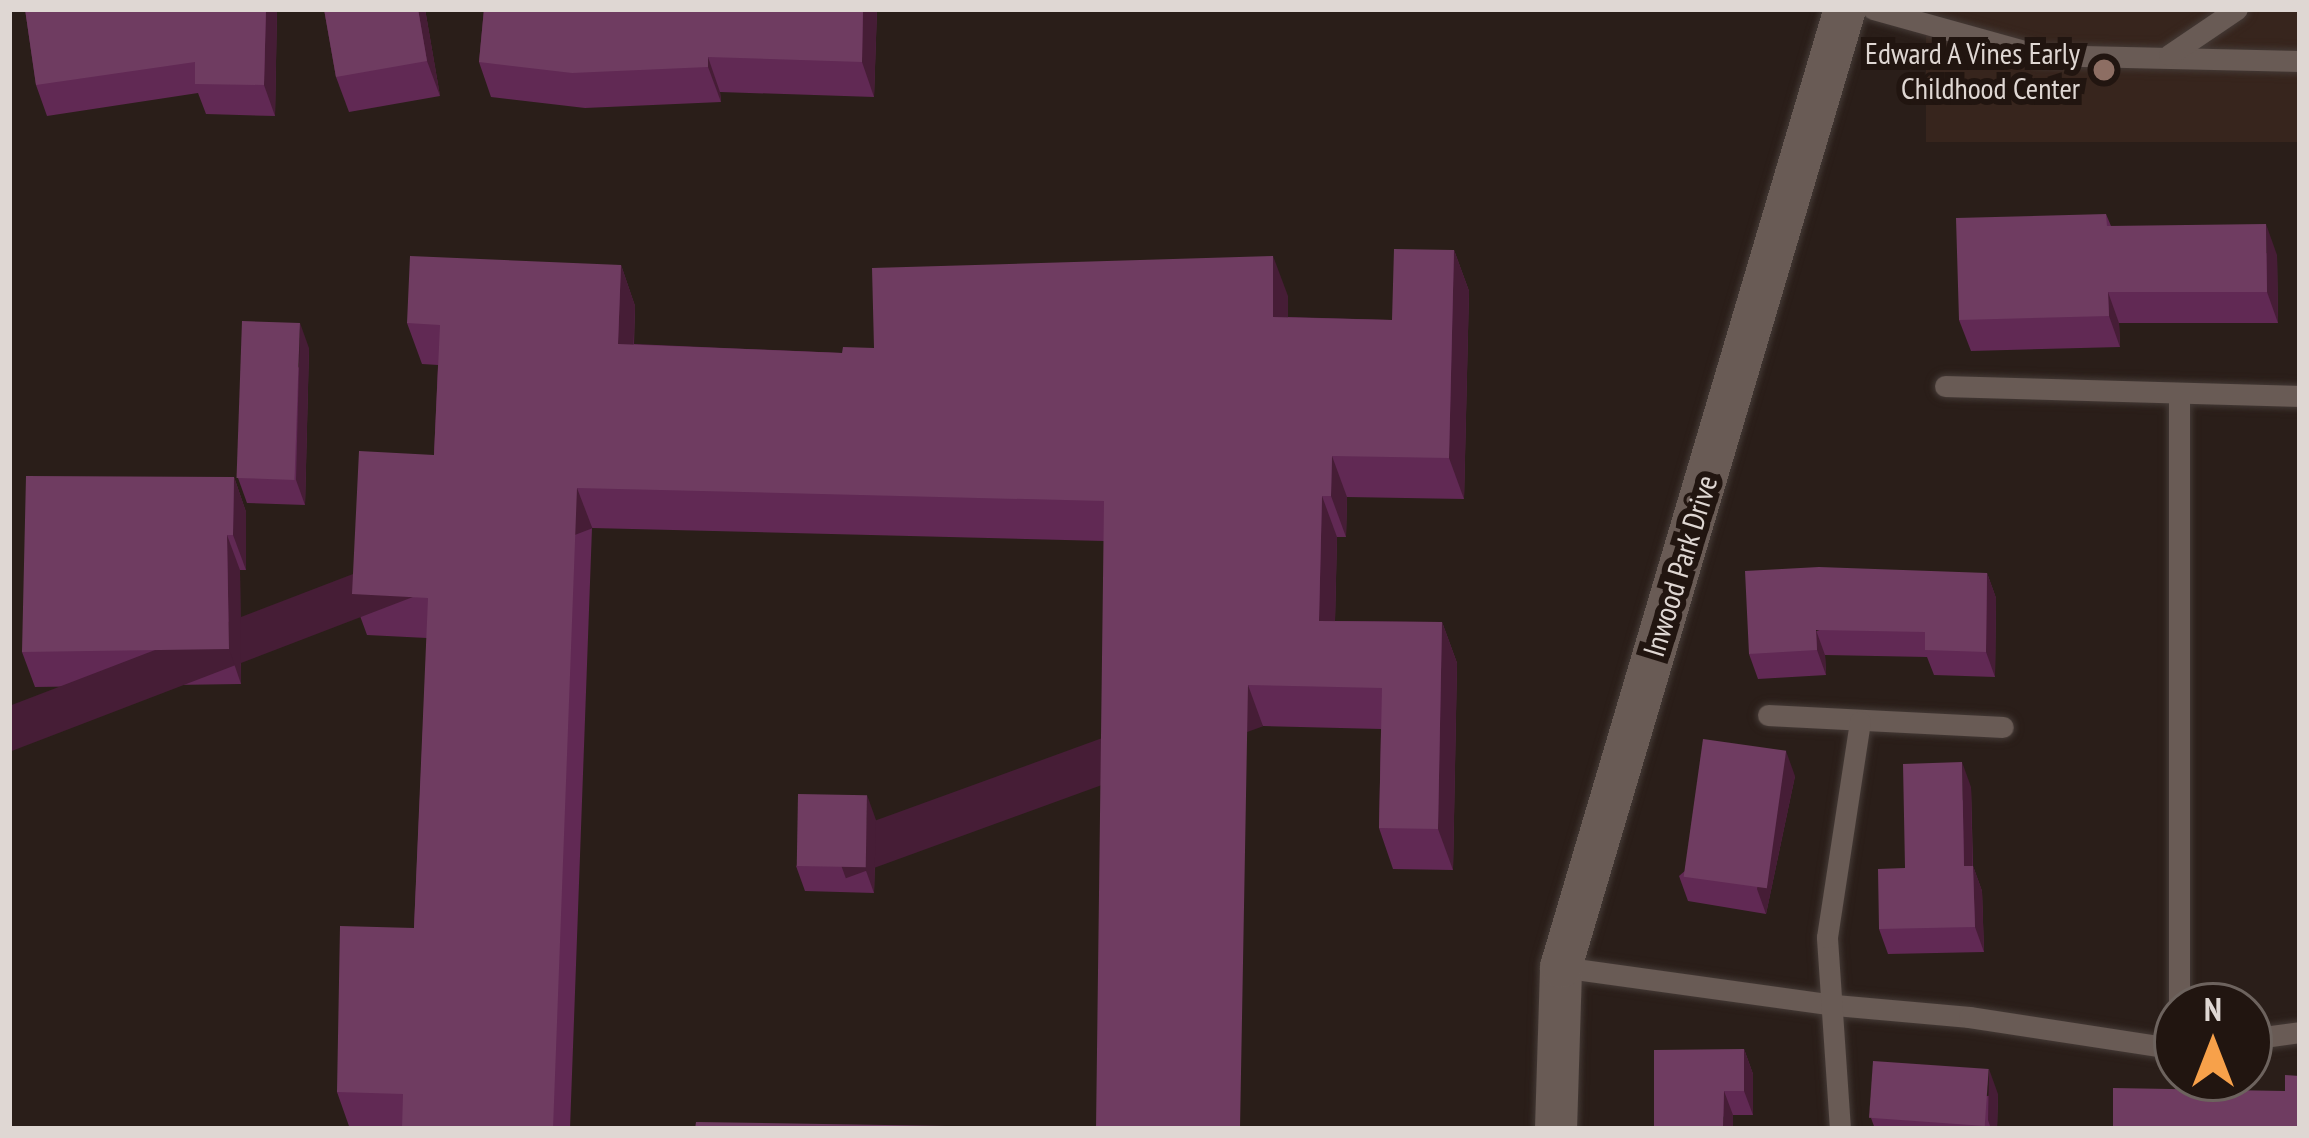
<!DOCTYPE html>
<html>
<head>
<meta charset="utf-8">
<style>
  body { margin:0 }
  #map { position:relative; width:2309px; height:1138px; overflow:hidden; background:#2a1e19; font-family:"PT Sans Narrow",sans-serif }
  div>[style] { position:absolute }
  .built>* { inset:0; background:#37251d; transform-origin:0 0 }
  .roads { filter:drop-shadow(0 0 3px #443a36) drop-shadow(0 0 3px #443a36) }
  .service>* { height:21px; margin:-10.5px; padding:0 10.5px; transform-origin:10.5px; border-radius:10.5px; background:#695b55 }
  .minor>* { height:42px; margin:-21px; padding:0 21px; transform-origin:21px; border-radius:21px; background:#695b55 }
  .wall>* { inset:0; background:#612954 }
  .shaded-wall>* { inset:0; background:#461d36; transform-origin:0 0 }
  .building>* { inset:0; background:#6f3c61; transform-origin:0 0 }
  .dots>* { width:33px; height:33px; translate:-50% -50%; box-sizing:border-box; border:6px solid #211510; border-radius:50% }
  span { translate:-50% -50%; white-space:nowrap; text-align:center; line-height:1.15; -webkit-text-stroke:12px #211510; paint-order:stroke }
  .poi-label { font-size:30px; color:#dfd7d3 }
  .right { translate:-100% -50%; text-align:right }
  .street-label { font-size:30px; color:#dfd7d3 }
  .frame { position:absolute; inset:0; border:12px solid #dfd7d3; pointer-events:none }
  .north { position:absolute; left:2153px; top:982px; width:120px; height:120px; box-sizing:border-box; background:#211510; border:3px solid #6d635e; border-radius:50%; rotate:0deg; font-size:33px; font-weight:700; line-height:48px; text-align:center; color:#dfd7d3 }
  .north::after { content:''; display:block; margin:auto; width:42px; height:54px; background:#f7a14a; clip-path:polygon(50% 0,100% 100%,50% 72%,0 100%) }
</style>
</head>
<body>
<div id="map">
  <div class="built">
    <i style="left:1926px;top:9px;width:374px;height:133px"></i>
  </div>
  <div class="roads">
    <div class="service">
      <i style="left:1873px;top:9px;width:172px;rotate:15.5deg"></i>
      <i style="left:2039px;top:55px;width:261px;rotate:1.3deg"></i>
      <i style="left:2169px;top:55px;width:82px;rotate:-34.1deg"></i>
      <i style="left:1945px;top:386px;width:355px;rotate:1.6deg"></i>
      <i style="left:1768px;top:715px;width:235px;rotate:2.9deg"></i>
      <i style="left:1561px;top:967px;width:277px;rotate:7.9deg"></i>
      <i style="left:1835px;top:1005px;width:135px;rotate:5.1deg"></i>
      <i style="left:1969px;top:1017px;width:210px;rotate:8.7deg"></i>
      <i style="left:2179px;top:1006px;width:612px;rotate:-90deg"></i>
      <i style="left:2249px;top:1039px;width:51px;rotate:-7.8deg"></i>
      <i style="left:1840px;top:1129px;width:192px;rotate:-93.9deg"></i>
      <i style="left:1827px;top:937px;width:218px;rotate:-81.3deg"></i>
    </div>
    <div class="minor">
      <i style="left:1556px;top:1129px;width:162px;rotate:-88.2deg"></i>
      <i style="left:1561px;top:967px;width:999px;rotate:-73.49deg"></i>
    </div>
  </div>
  <div class="wall">
    <i style="clip-path:polygon(25px 9px,277px 9px,275px 116px,206px 114px,198px 93px,47px 116px,36px 85px)"></i>
    <i style="clip-path:polygon(324px 9px,425px 9px,440px 96px,349px 112px,336px 77px)"></i>
    <i style="clip-path:polygon(484px 9px,877px 9px,874px 97px,720px 92px,721px 102px,585px 108px,491px 97px,479px 62px)"></i>
    <i style="clip-path:polygon(2106px 214px,2111px 226px,2277px 255px,2278px 323px,2119px 323px,2120px 347px,1971px 351px,1959px 320px)"></i>
    <i style="clip-path:polygon(1454px 250px,1469px 291px,1464px 499px,1347px 497px,1346px 537px,1337px 537px,1335px 621px,1442px 622px,1457px 663px,1453px 870px,1393px 869px,1379px 828px,1381px 729px,1263px 726px,1104px 541px,592px 528px,570px 1129px,350px 1129px,337px 1092px,414px 928px,427px 638px,367px 635px,352px 594px,434px 455px,438px 365px,422px 364px,407px 323px,621px 265px,635px 306px,634px 344px,842px 353px,1288px 296px,1288px 317px,1392px 320px)"></i>
    <i style="clip-path:polygon(309px 348px,305px 505px,247px 503px,238px 478px)"></i>
    <i style="clip-path:polygon(234px 477px,246px 512px,246px 570px,240px 570px,241px 684px,35px 687px,22px 652px)"></i>
    <i style="clip-path:polygon(1987px 573px,1996px 598px,1995px 677px,1934px 675px,1927px 657px,1825px 655px,1826px 675px,1758px 679px,1749px 654px)"></i>
    <i style="clip-path:polygon(1795px 776px,1766px 914px,1688px 901px,1679px 876px)"></i>
    <i style="clip-path:polygon(1971px 787px,1973px 866px,1982px 891px,1984px 952px,1888px 954px,1879px 929px)"></i>
    <i style="clip-path:polygon(876px 820px,874px 893px,805px 891px,796px 866px)"></i>
    <i style="clip-path:polygon(1744px 1049px,1753px 1074px,1753px 1115px,1733px 1115px,1654px 1129px)"></i>
    <i style="clip-path:polygon(1998px 1094px,1997px 1129px,1875px 1129px,1871px 1118px)"></i>
  </div>
  <div class="shaded-wall">
    <i style="clip-path:polygon(266px 9px,277px 9px,275px 116px,264px 85px)"></i>
    <i style="clip-path:polygon(418px 9px,425px 9px,440px 96px,427px 61px)"></i>
    <i style="clip-path:polygon(863px 9px,877px 9px,874px 97px,862px 62px)"></i>
    <i style="clip-path:polygon(708px 57px,720px 92px,721px 102px,708px 67px)"></i>
    <i style="clip-path:polygon(2266px 224px,2277px 255px,2278px 323px,2267px 292px)"></i>
    <i style="clip-path:polygon(1454px 250px,1469px 291px,1464px 499px,1449px 458px)"></i>
    <i style="clip-path:polygon(1273px 256px,1288px 296px,1288px 358px,1273px 317px)"></i>
    <i style="clip-path:polygon(621px 265px,635px 306px,632px 384px,618px 344px)"></i>
    <i style="clip-path:polygon(2108px 292px,2119px 323px,2120px 347px,2109px 316px)"></i>
    <i style="clip-path:polygon(300px 323px,309px 348px,305px 505px,296px 480px)"></i>
    <i style="clip-path:polygon(1332px 456px,1347px 497px,1346px 537px,1331px 496px)"></i>
    <i style="clip-path:polygon(234px 477px,246px 512px,246px 570px,233px 535px)"></i>
    <i style="left:577px;top:488px;width:43px;height:641px;rotate:69deg"></i>
    <i style="clip-path:polygon(1322px 496px,1337px 537px,1334px 662px,1319px 621px)"></i>
    <i style="clip-path:polygon(227px 535px,240px 570px,241px 684px,229px 649px)"></i>
    <i style="clip-path:polygon(1987px 573px,1996px 598px,1995px 677px,1986px 652px)"></i>
    <i style="clip-path:polygon(1442px 622px,1457px 663px,1453px 870px,1438px 829px)"></i>
    <i style="clip-path:polygon(1816px 630px,1825px 655px,1826px 675px,1817px 650px)"></i>
    <i style="left:1248px;top:685px;width:44px;height:444px;rotate:70deg"></i>
    <i style="clip-path:polygon(1786px 751px,1795px 776px,1766px 914px,1757px 889px)"></i>
    <i style="clip-path:polygon(1962px 762px,1971px 787px,1973px 891px,1964px 866px)"></i>
    <i style="clip-path:polygon(867px 795px,876px 820px,874px 893px,865px 868px)"></i>
    <i style="clip-path:polygon(1973px 866px,1982px 891px,1984px 952px,1975px 927px)"></i>
    <i style="clip-path:polygon(1744px 1049px,1753px 1074px,1753px 1115px,1744px 1091px)"></i>
    <i style="clip-path:polygon(1989px 1069px,1998px 1094px,1997px 1129px,1991px 1129px,1988px 1120px)"></i>
    <i style="clip-path:polygon(1724px 1091px,1733px 1115px,1733px 1129px,1723px 1129px)"></i>
  </div>
  <div class="building">
    <i style="clip-path:polygon(25px 9px,266px 9px,264px 85px,195px 84px,195px 62px,36px 85px)"></i>
    <i style="clip-path:polygon(324px 9px,418px 9px,427px 61px,336px 77px)"></i>
    <i style="clip-path:polygon(484px 9px,863px 9px,862px 62px,708px 57px,708px 67px,572px 73px,479px 62px)"></i>
    <i style="clip-path:polygon(2106px 214px,2107px 226px,2266px 224px,2267px 292px,2108px 292px,2109px 316px,1959px 320px,1956px 218px)"></i>
    <i style="clip-path:polygon(1394px 249px,1454px 250px,1449px 458px,1332px 456px,1331px 496px,1322px 496px,1319px 621px,1442px 622px,1438px 829px,1379px 828px,1382px 688px,1248px 685px,1240px 1129px,1096px 1129px,1104px 501px,577px 488px,553px 1129px,402px 1129px,403px 1094px,337px 1092px,340px 926px,414px 928px,428px 598px,352px 594px,359px 451px,434px 455px,440px 325px,407px 323px,410px 256px,621px 265px,618px 344px,842px 353px,843px 347px,874px 348px,872px 268px,1273px 256px,1273px 317px,1392px 320px)"></i>
    <i style="left:242px;top:321px;width:58px;height:157px;rotate:2deg"></i>
    <i style="clip-path:polygon(26px 476px,234px 477px,233px 535px,227px 535px,229px 649px,22px 652px)"></i>
    <i style="clip-path:polygon(1819px 567px,1987px 573px,1986px 652px,1925px 650px,1925px 632px,1816px 630px,1817px 650px,1749px 654px,1745px 571px)"></i>
    <i style="left:1703px;top:739px;width:84px;height:139px;rotate:8deg"></i>
    <i style="clip-path:polygon(1962px 762px,1964px 866px,1973px 866px,1975px 927px,1879px 929px,1878px 869px,1905px 868px,1903px 764px)"></i>
    <i style="left:798px;top:794px;width:69px;height:72px;rotate:1deg"></i>
    <i style="clip-path:polygon(1744px 1049px,1744px 1091px,1724px 1091px,1723px 1129px,1654px 1129px,1654px 1050px)"></i>
    <i style="left:1873px;top:1061px;width:116px;height:57px;rotate:4deg"></i>
    <i style="clip-path:polygon(2285px 1075px,2300px 1076px,2300px 1129px,2113px 1129px,2113px 1088px,2285px 1091px)"></i>
    <i style="clip-path:polygon(696px 1122px,947px 1126px,947px 1129px,695px 1129px)"></i>
  </div>
  <div class="dots">
    <i style="left:2104px;top:70px;background:#8d6e63"></i>
  </div>
  <div class="poi-label">
    <span class="right" style="left:2080px;top:70px">Edward A Vines Early<br>Childhood Center</span>
  </div>
  <div class="street-label">
    <span style="left:1680px;top:566px;rotate:-73deg">Inwood Park Drive</span>
  </div>
  <div class="frame"></div>
  <div class="north">N</div>
</div>
</body>
</html>
